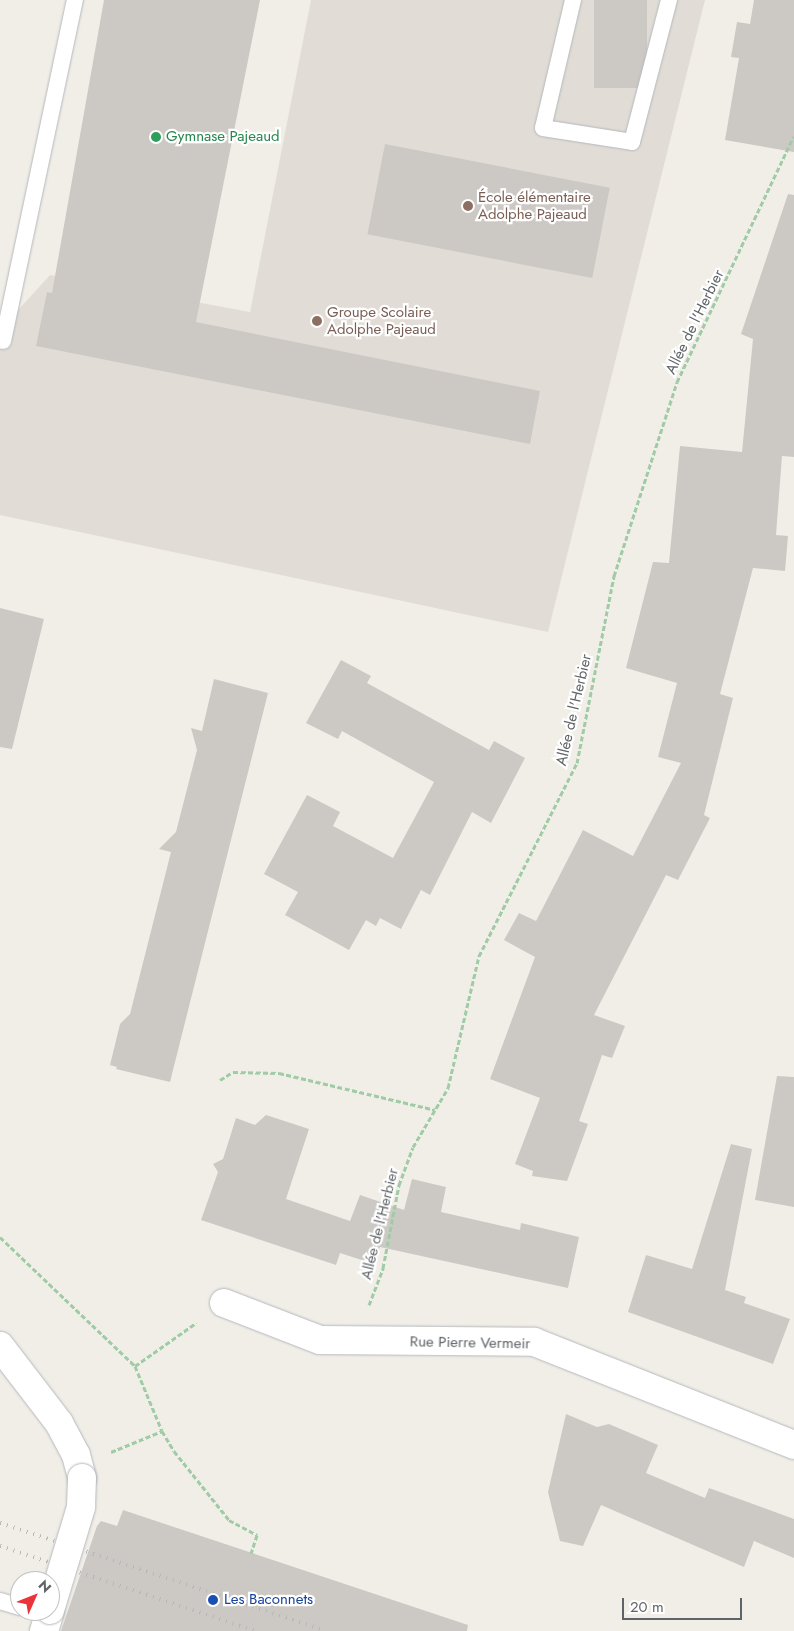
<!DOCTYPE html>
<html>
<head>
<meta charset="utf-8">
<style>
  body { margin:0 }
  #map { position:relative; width:794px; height:1631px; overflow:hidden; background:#f1eee8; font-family:Jost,sans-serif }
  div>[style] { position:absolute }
  .education>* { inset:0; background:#e1ddd6 }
  .building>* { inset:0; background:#ccc9c5; transform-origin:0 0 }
  .path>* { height:3px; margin-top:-1.5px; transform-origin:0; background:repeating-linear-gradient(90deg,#9fcca6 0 5px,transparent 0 7.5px) }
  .roads { filter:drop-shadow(0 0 1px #b5b8bc) drop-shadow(0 0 1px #b5b8bc) }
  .service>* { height:16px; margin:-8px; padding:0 8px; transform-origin:8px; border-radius:8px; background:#fff }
  .minor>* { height:28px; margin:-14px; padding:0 14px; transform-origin:14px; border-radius:14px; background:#fff }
  .rail>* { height:4px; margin-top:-2px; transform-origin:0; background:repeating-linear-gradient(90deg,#b6b7b8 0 1px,transparent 0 7px) }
  .bridges { filter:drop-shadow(0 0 1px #b5b8bc) drop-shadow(0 0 1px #b5b8bc) }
  .minor-bridge>* { height:28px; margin:-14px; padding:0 14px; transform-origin:14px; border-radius:14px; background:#fff }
  .dots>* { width:14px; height:14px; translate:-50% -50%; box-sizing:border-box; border:2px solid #fff; border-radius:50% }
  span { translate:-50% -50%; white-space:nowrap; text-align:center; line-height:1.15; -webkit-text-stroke:4.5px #fff; paint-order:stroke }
  .leisure-label { font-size:15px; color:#27864d }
  .left { translate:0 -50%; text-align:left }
  .education-label { font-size:15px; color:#785e54 }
  .street-label { font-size:15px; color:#5f6468 }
  .transit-label { font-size:15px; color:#164399 }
  .north { position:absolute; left:10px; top:1571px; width:50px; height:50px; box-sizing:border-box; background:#fff; border:1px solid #bfc1c3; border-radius:50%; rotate:46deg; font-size:14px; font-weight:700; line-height:20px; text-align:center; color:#5f6468 }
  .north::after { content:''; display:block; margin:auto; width:18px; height:22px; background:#ea3439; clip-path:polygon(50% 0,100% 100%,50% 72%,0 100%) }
  .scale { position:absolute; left:622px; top:1598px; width:120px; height:22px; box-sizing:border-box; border:2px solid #5f6468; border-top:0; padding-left:6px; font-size:15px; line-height:18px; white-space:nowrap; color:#5f6468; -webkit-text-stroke:4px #fff; paint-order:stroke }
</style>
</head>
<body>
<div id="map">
  <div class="education">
    <i style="clip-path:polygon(311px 0,705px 0,548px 632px,0 515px,0 330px,50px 275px,250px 312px)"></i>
  </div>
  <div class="building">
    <i style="clip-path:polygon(104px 0,260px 0,196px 322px,540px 391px,530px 444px,36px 346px,47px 292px,52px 293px)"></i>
    <i style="left:594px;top:0;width:53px;height:88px"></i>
    <i style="clip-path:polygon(754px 0,794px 0,794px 152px,725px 140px,739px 58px,731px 57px,737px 22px,750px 24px)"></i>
    <i style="left:385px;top:144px;width:229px;height:92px;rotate:11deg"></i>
    <i style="clip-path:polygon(788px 194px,794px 195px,794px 457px,782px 456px,776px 535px,788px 536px,785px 571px,753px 568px,720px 694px,733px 698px,704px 815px,710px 818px,678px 880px,666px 875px,594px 1015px,625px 1026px,612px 1058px,602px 1055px,579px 1121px,588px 1124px,567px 1181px,532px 1176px,533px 1171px,515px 1164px,540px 1098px,490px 1079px,535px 957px,504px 940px,519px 913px,536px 921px,583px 830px,633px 856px,681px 763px,658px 757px,677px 683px,626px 668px,653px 562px,669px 563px,680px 446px,742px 452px,753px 339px,741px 334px)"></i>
    <i style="clip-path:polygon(0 608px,44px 619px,12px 749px,0 747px)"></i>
    <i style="clip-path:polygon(341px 660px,371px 676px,367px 683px,489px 750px,494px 741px,525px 758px,491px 823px,472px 812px,430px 895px,421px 890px,401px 929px,380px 918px,376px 926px,366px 920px,349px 950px,285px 915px,298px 892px,264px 874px,307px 795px,340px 812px,333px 826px,393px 858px,434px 782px,342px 731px,338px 739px,306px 723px)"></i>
    <i style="clip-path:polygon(214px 679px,268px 693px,170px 1082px,116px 1069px,117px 1067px,110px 1065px,120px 1024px,130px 1014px,171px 852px,159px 849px,176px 832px,197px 750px,191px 728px,202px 731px)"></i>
    <i style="clip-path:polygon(777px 1076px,794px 1077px,794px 1207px,755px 1200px)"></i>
    <i style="clip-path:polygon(266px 1115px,309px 1129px,286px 1199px,350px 1221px,360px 1195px,404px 1210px,412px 1179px,446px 1187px,441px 1212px,520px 1230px,521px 1223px,579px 1237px,568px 1288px,380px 1247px,374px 1264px,340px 1253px,336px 1265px,201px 1220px,218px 1172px,213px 1164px,223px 1159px,236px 1118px,255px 1125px)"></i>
    <i style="clip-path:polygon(731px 1144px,752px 1149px,725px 1290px,746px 1297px,744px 1303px,790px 1319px,773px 1364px,628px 1312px,646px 1255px,692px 1269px)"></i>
    <i style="clip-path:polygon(566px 1414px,597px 1427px,609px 1424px,658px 1445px,646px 1473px,705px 1498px,709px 1488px,794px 1519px,794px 1558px,754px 1541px,744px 1567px,601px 1505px,583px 1546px,560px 1541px,548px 1492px)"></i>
    <i style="clip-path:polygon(123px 1510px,468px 1625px,467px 1631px,61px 1631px,97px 1526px,101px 1521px,117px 1526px)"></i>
  </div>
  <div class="path">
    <i style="left:220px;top:1080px;width:15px;rotate:-32deg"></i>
    <i style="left:233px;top:1072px;width:46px;rotate:1.2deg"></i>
    <i style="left:279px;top:1073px;width:160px;rotate:13.3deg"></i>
    <i style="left:0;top:1237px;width:187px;rotate:43.7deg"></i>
    <i style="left:135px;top:1366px;width:70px;rotate:67.4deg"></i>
    <i style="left:162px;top:1431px;width:23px;rotate:59deg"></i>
    <i style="left:174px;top:1451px;width:88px;rotate:51.4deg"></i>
    <i style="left:229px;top:1520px;width:32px;rotate:28deg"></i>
    <i style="left:257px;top:1535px;width:19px;rotate:108deg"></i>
    <i style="left:369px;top:1305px;width:40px;rotate:-69deg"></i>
    <i style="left:383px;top:1268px;width:85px;rotate:-79.1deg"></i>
    <i style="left:399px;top:1185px;width:40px;rotate:-69.8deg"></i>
    <i style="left:413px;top:1147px;width:69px;rotate:-59.3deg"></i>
    <i style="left:448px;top:1088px;width:136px;rotate:-76.8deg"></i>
    <i style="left:479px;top:956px;width:216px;rotate:-63.1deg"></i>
    <i style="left:577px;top:763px;width:191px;rotate:-78.8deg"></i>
    <i style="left:614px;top:576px;width:204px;rotate:-72deg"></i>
    <i style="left:677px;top:382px;width:272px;rotate:-64.6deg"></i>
    <i style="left:135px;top:1366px;width:75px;rotate:-35.2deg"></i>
    <i style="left:111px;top:1452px;width:55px;rotate:-22.4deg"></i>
  </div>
  <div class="roads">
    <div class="service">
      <i style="left:573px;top:0;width:131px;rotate:103.2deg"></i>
      <i style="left:543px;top:128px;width:90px;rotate:8.9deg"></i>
      <i style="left:632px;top:142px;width:147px;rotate:-75.4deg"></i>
      <i style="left:3px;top:341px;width:349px;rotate:-78.1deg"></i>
      <i style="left:0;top:1601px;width:21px;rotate:17deg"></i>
    </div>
    <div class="minor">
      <i style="left:224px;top:1303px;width:103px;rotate:21.1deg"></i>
      <i style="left:320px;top:1340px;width:214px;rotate:0.5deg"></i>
      <i style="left:534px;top:1342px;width:280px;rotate:21.6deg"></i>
      <i style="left:0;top:1346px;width:97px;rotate:52.5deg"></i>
      <i style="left:59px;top:1423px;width:36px;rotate:62deg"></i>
      <i style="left:76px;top:1455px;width:24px;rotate:75deg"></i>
      <i style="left:44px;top:1631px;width:21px;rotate:-73deg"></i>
    </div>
  </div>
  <div class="rail">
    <i style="left:0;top:1523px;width:343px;rotate:18.3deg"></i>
    <i style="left:0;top:1546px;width:270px;rotate:18.4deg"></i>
  </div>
  <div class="bridges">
    <div class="minor-bridge">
      <i style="left:50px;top:1610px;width:108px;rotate:-73.2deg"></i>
      <i style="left:81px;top:1507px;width:29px;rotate:-88deg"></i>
    </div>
  </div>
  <div class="dots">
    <i style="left:156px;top:137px;background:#2e9e5b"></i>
    <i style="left:468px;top:206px;background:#8d6e63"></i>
    <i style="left:317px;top:321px;background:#8d6e63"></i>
    <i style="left:213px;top:1600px;background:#1a4fb4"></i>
  </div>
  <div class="leisure-label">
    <span class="left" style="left:166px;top:137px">Gymnase Pajeaud</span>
  </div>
  <div class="education-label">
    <span class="left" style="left:478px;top:206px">École élémentaire<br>Adolphe Pajeaud</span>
    <span class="left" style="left:327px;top:321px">Groupe Scolaire<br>Adolphe Pajeaud</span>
  </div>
  <div class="street-label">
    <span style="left:695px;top:322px;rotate:-64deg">Allée de l'Herbier</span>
    <span style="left:574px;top:710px;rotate:-77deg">Allée de l'Herbier</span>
    <span style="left:380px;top:1224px;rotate:-76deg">Allée de l'Herbier</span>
    <span style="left:470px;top:1343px;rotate:1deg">Rue Pierre Vermeir</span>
  </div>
  <div class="transit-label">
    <span class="left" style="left:224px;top:1600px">Les Baconnets</span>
  </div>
  <div class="north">N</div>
  <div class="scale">20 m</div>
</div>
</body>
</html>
